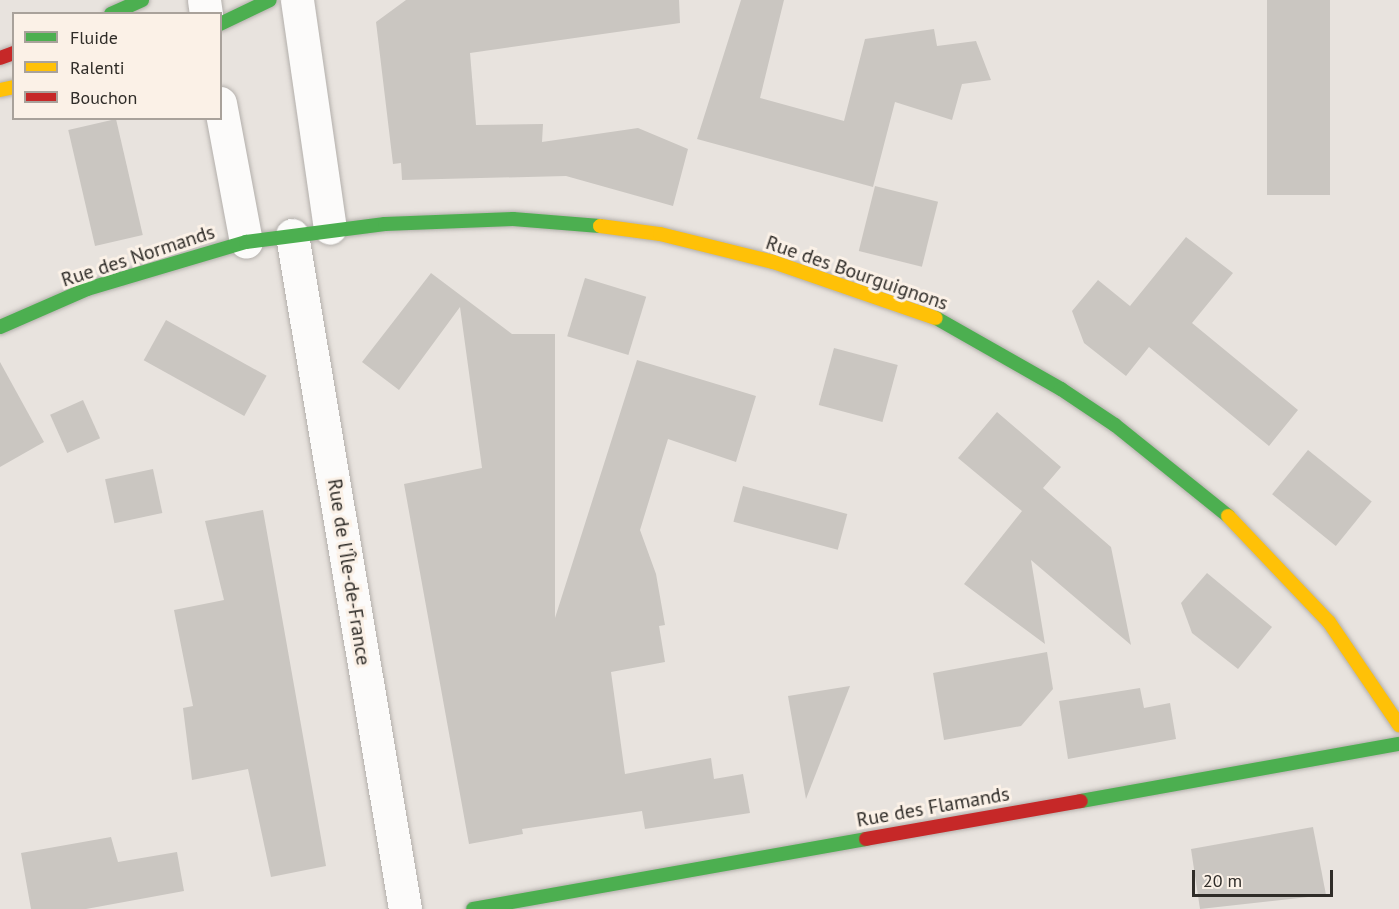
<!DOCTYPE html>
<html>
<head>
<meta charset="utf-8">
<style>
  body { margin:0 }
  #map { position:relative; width:1399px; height:909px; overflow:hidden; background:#e8e3de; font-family:"PT Sans",sans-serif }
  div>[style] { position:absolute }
  .building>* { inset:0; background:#cac6c1; transform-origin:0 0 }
  .roads { filter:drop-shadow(0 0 2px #b3afab) drop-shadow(0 0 2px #b3afab) }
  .street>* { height:33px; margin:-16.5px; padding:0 16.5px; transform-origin:16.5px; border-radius:16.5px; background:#fcfbfa }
  .fast>* { height:14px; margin:-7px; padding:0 7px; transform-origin:7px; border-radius:7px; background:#4caf50 }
  .slow>* { height:14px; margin:-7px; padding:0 7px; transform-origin:7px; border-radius:7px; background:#ffc107 }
  .jam>* { height:14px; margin:-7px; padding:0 7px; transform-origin:7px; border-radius:7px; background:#c62828 }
  span { translate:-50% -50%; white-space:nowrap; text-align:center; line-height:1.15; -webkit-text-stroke:6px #fbf1e7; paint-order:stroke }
  .street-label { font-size:20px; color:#2f2c28 }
  .legend { position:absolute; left:12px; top:12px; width:210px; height:108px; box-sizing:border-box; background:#fbf1e7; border:2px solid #a9a29b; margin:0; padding:8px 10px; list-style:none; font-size:18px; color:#2f2c28 }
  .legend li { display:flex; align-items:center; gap:12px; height:30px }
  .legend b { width:30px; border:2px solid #a9a29b }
  .scale { position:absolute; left:1192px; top:870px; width:141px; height:27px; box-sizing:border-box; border:3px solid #2f2c28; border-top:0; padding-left:8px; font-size:18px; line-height:21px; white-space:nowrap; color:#2f2c28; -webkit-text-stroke:4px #fbf1e7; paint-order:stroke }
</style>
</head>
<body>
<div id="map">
  <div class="building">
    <i style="clip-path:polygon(406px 0,679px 0,680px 23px,470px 53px,476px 125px,543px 124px,542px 142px,638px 128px,688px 149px,673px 206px,566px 176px,402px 180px,401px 163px,393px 164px,376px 22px)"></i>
    <i style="clip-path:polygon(741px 0,784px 0,760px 98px,844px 121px,865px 39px,934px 29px,937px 46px,976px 41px,991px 80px,962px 84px,952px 120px,895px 102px,873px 187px,697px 139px)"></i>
    <i style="left:1267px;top:0;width:63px;height:195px"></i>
    <i style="left:116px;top:119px;width:119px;height:49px;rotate:77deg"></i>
    <i style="left:875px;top:186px;width:65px;height:67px;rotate:14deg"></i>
    <i style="clip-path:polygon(1186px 237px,1233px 273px,1192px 323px,1298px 410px,1269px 446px,1149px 347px,1126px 376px,1084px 343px,1072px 311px,1098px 280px,1130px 306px)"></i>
    <i style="clip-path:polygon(431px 273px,512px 334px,555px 334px,555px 618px,637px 360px,756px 396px,736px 462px,668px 439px,640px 530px,656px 574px,665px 625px,659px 626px,665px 662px,611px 672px,625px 774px,711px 758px,714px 779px,743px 774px,750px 813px,645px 829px,642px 811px,522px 829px,523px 834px,469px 844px,404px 484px,482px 468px,460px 307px,399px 390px,362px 362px)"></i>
    <i style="left:585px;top:278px;width:64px;height:61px;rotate:17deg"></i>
    <i style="left:166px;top:320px;width:115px;height:46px;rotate:29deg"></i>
    <i style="left:834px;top:348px;width:66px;height:59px;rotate:15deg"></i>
    <i style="clip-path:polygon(0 362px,44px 442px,0 467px)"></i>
    <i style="left:83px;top:400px;width:42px;height:36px;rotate:66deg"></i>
    <i style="clip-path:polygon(997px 412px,1061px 467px,1043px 488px,1111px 547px,1131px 645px,1031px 560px,1045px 644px,964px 584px,1022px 511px,958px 458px)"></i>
    <i style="left:1308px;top:450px;width:82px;height:57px;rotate:39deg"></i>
    <i style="left:153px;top:469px;width:45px;height:49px;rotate:78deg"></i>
    <i style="left:743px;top:486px;width:108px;height:37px;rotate:15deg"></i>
    <i style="clip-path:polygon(263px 510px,326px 866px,271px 877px,248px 769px,192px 780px,183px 708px,193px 706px,174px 610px,224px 600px,205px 521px)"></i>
    <i style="clip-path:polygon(1207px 573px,1272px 627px,1238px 669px,1192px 633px,1181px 603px)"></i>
    <i style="clip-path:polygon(1047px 652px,1053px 689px,1021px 726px,944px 740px,933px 673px)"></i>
    <i style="clip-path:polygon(850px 686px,806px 799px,788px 696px)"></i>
    <i style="clip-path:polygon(1140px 688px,1144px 708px,1170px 703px,1176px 739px,1068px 759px,1059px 701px)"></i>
    <i style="clip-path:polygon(1313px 827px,1326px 895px,1200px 909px,1191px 849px)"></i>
    <i style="clip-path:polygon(111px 837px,118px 862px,177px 852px,184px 891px,86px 909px,31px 909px,21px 853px)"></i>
  </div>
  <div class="roads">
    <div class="street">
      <i style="left:204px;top:0;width:14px;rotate:82deg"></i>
      <i style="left:297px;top:0;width:230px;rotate:81.8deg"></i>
      <i style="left:220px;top:103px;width:141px;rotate:79.4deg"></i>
      <i style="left:292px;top:235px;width:683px;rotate:80.48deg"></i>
    </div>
    <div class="fast">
      <i style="left:111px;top:14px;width:34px;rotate:-24deg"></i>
      <i style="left:220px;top:24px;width:55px;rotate:-25.6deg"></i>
      <i style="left:936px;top:318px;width:144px;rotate:29.6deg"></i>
      <i style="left:1061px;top:389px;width:65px;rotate:33.7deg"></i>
      <i style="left:1115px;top:425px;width:145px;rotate:38.8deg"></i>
      <i style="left:0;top:327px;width:95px;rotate:-23.6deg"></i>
      <i style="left:87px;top:289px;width:166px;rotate:-16.5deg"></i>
      <i style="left:246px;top:242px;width:140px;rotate:-7.4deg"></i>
      <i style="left:385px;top:224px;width:128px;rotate:-2.2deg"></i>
      <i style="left:513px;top:219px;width:87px;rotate:4.6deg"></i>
      <i style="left:1081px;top:801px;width:323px;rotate:-10.2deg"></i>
      <i style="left:473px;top:909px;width:399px;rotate:-10.1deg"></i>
    </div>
    <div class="slow">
      <i style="left:0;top:90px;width:14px;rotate:-12deg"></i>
      <i style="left:600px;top:226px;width:61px;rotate:7.6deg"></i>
      <i style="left:660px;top:234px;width:116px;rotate:13.9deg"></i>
      <i style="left:773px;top:262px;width:172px;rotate:19deg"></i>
      <i style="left:1228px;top:516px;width:146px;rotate:46.4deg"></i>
      <i style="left:1329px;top:622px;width:125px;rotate:55.8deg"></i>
    </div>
    <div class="jam">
      <i style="left:0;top:58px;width:15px;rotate:-20deg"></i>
      <i style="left:866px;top:839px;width:218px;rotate:-10deg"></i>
    </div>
  </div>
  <div class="street-label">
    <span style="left:138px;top:256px;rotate:-18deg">Rue des Normands</span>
    <span style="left:857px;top:273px;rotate:19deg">Rue des Bourguignons</span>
    <span style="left:349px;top:572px;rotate:81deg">Rue de l'Île-de-France</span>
    <span style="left:933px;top:807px;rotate:-10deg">Rue des Flamands</span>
  </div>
  <ul class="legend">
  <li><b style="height:8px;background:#4caf50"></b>Fluide</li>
  <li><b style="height:8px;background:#ffc107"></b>Ralenti</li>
  <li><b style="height:8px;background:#c62828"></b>Bouchon</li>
  </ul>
  <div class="scale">20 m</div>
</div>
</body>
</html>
